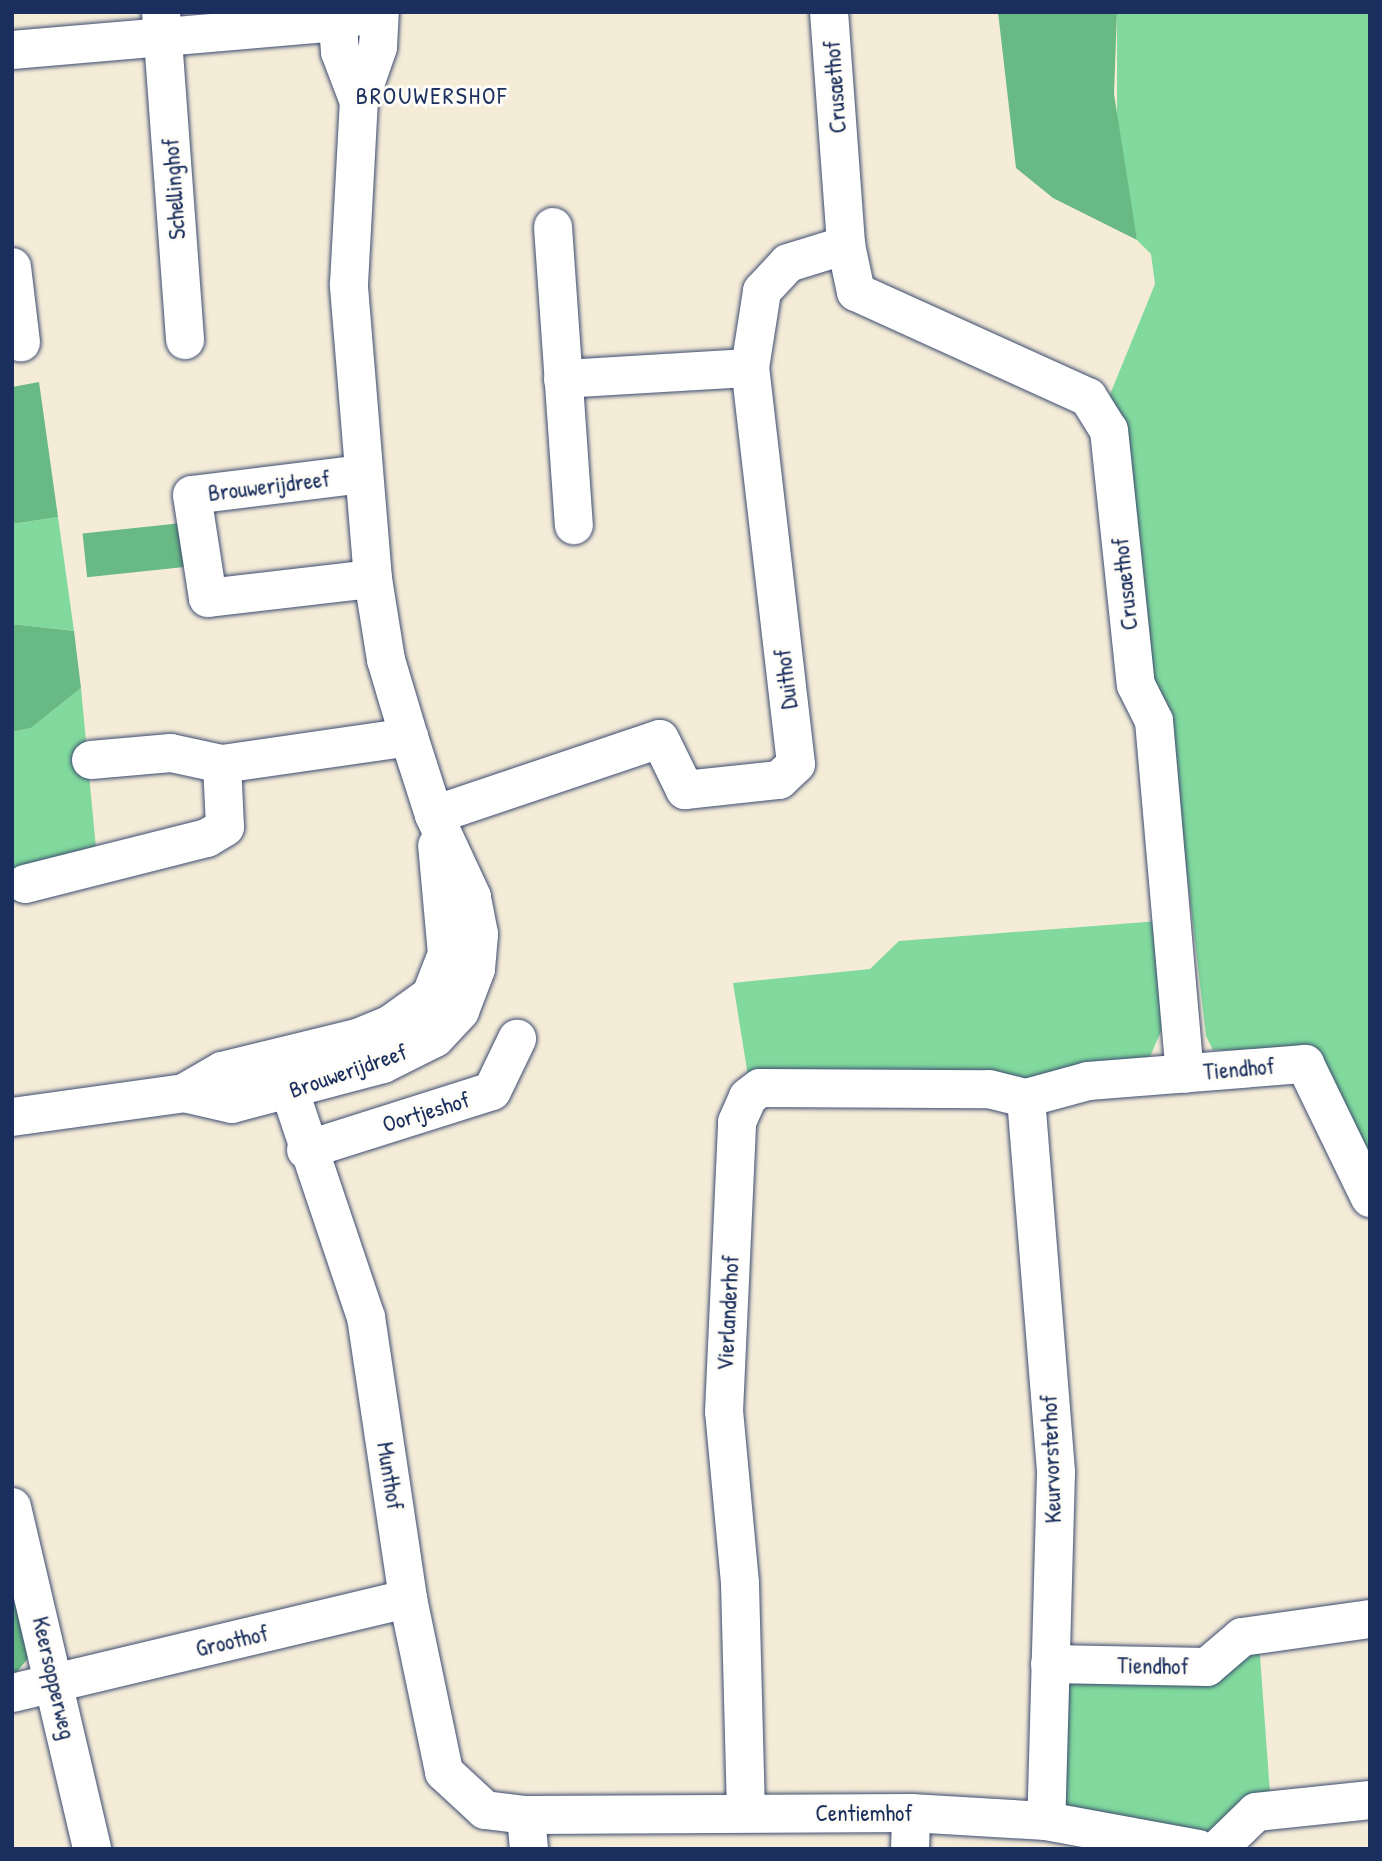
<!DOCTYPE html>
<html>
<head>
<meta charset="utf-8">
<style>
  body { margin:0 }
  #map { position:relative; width:1382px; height:1861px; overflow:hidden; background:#f5ecd8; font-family:"Patrick Hand",sans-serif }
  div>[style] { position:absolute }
  .green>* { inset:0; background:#81d99d }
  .forest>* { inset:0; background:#68b984; transform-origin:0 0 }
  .roads { filter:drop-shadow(0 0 2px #3c4b70) drop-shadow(0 0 2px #3c4b70) }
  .minor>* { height:38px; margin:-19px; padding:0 19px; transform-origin:19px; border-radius:19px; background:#fff }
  span { translate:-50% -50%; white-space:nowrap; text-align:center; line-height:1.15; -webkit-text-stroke:6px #fdfcf7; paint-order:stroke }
  .street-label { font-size:23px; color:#1b2f5e }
  .neighbourhood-label { font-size:24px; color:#1b2f5e; letter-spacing:2px }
  .frame { position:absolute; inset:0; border:14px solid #1b2f5e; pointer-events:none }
</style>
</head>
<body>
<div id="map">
  <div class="green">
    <i style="clip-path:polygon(1117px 12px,1370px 12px,1370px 1165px,1296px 1051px,1213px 1050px,1206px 1036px,1167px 702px,1153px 692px,1109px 397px,1155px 284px,1151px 254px,1137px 240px,1117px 134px)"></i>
    <i style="clip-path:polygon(58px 517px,74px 631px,12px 624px,12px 524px)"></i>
    <i style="clip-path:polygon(81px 688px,96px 849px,12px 904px,12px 732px,31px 728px)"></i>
    <i style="clip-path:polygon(1159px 921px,1165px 1022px,1146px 1066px,1039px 1080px,749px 1082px,733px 983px,870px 969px,899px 941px)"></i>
    <i style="clip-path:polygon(1259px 1642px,1270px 1793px,1205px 1835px,1067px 1805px,1053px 1785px,1063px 1688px,1082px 1678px)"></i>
  </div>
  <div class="forest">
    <i style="clip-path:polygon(998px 12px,1117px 12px,1114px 94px,1137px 240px,1053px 198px,1016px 168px)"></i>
    <i style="clip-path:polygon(39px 382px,58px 517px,12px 524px,12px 387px)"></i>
    <i style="left:182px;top:523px;width:44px;height:100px;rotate:84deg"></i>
    <i style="clip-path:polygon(12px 624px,74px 631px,81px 688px,31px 728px,12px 732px)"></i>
    <i style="clip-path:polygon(12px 1577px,33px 1652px,12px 1678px)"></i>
  </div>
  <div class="roads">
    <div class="minor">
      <i style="left:161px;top:12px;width:329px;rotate:85.8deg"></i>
      <i style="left:337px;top:12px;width:40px;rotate:85.7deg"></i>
      <i style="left:340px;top:52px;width:53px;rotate:69.2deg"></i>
      <i style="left:829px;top:12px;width:234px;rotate:85.8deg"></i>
      <i style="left:846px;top:245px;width:48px;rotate:78deg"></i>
      <i style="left:856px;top:292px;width:255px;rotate:24.4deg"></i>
      <i style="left:1088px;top:397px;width:39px;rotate:58deg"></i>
      <i style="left:1109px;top:430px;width:256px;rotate:84deg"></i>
      <i style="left:1136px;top:685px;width:40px;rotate:63.4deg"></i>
      <i style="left:1154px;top:721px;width:354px;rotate:85deg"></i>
      <i style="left:12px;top:50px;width:327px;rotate:-4.9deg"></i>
      <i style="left:338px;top:22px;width:34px;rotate:-17deg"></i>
      <i style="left:553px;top:227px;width:299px;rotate:86deg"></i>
      <i style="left:12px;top:267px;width:76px;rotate:83.2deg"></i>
      <i style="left:563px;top:379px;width:187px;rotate:-3.4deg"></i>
      <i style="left:363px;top:474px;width:172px;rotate:173deg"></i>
      <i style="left:192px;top:495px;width:104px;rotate:81.2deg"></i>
      <i style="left:208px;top:598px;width:166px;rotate:-6.6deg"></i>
      <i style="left:91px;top:760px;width:80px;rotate:-5deg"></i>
      <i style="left:171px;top:753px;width:52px;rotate:12.2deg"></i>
      <i style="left:434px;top:815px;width:238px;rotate:-18.6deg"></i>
      <i style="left:660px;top:739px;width:57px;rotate:63.9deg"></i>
      <i style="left:685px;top:790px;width:95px;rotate:-6.1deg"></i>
      <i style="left:779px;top:780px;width:23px;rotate:-43deg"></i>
      <i style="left:796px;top:764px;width:399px;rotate:-96.6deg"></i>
      <i style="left:750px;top:368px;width:78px;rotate:-81.1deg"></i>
      <i style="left:762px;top:291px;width:38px;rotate:-47deg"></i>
      <i style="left:788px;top:263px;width:61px;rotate:-17.2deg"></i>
      <i style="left:25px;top:884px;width:188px;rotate:-14.2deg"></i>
      <i style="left:207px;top:838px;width:21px;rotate:-31deg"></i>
      <i style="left:225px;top:827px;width:63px;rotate:-92.7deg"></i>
      <i style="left:222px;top:764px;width:189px;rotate:-8.2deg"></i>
      <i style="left:279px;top:1059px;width:272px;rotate:71.4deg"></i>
      <i style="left:366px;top:1317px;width:285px;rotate:81.5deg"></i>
      <i style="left:408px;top:1599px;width:177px;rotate:78.2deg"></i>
      <i style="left:444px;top:1772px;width:56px;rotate:42.8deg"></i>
      <i style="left:485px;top:1810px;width:41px;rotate:7deg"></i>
      <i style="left:526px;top:1815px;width:34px;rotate:85deg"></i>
      <i style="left:184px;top:1093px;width:44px;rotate:-30.1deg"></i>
      <i style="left:222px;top:1071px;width:139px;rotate:-13.7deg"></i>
      <i style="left:357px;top:1038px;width:37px;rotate:-22deg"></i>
      <i style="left:391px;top:1024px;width:49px;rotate:-35.9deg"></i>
      <i style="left:431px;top:995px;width:44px;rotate:-68.7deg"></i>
      <i style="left:447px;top:954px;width:109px;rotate:-95.2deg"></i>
      <i style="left:1026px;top:1098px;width:376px;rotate:85.4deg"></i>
      <i style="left:1056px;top:1473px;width:348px;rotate:91.6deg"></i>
      <i style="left:12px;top:1117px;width:174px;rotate:-7.9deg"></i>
      <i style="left:184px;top:1093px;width:49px;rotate:12.9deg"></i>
      <i style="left:232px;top:1104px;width:156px;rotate:-14.8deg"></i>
      <i style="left:383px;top:1064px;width:58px;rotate:-26.6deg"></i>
      <i style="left:435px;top:1038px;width:37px;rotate:-47deg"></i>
      <i style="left:460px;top:1011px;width:45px;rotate:-69.1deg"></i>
      <i style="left:476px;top:969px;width:35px;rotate:-85deg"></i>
      <i style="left:479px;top:934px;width:38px;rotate:-101deg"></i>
      <i style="left:472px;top:897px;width:90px;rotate:-114.9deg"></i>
      <i style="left:434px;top:815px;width:82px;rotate:-107.8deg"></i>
      <i style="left:409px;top:737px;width:80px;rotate:-106.6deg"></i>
      <i style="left:386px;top:660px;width:82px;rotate:-99.1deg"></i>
      <i style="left:373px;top:579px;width:296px;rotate:-94.7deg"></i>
      <i style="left:349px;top:284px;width:182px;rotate:-86.9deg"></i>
      <i style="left:359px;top:102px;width:58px;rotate:-70.9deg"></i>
      <i style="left:378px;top:47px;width:35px;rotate:-87deg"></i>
      <i style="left:306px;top:1150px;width:195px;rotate:-17.6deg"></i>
      <i style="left:492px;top:1091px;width:58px;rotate:-64.3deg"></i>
      <i style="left:12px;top:1507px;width:351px;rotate:76.8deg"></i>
      <i style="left:1050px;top:1664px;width:157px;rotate:1.1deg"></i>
      <i style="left:1207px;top:1667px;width:46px;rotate:-40.6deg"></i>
      <i style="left:1242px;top:1637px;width:129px;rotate:-8deg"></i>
      <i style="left:12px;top:1693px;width:407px;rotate:-13.4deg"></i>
      <i style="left:746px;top:1813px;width:230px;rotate:-91.5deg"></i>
      <i style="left:740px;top:1583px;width:172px;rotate:-95.3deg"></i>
      <i style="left:724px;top:1412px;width:290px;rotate:-87.4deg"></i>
      <i style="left:737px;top:1122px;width:27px;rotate:-66deg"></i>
      <i style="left:748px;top:1097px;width:15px;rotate:-37deg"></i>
      <i style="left:760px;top:1088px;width:229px;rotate:0.3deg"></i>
      <i style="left:989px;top:1089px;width:38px;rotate:14deg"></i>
      <i style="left:1026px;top:1098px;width:64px;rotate:-15.3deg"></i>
      <i style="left:1088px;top:1081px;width:218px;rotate:-4.5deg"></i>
      <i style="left:1305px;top:1064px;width:149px;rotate:64.1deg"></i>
      <i style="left:526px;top:1815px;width:385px;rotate:-0.3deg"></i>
      <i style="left:911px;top:1813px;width:135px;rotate:3.4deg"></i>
      <i style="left:1046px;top:1821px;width:155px;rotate:10.4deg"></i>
      <i style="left:910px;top:1849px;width:36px;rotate:-88deg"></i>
      <i style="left:1218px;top:1849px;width:53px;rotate:-44.2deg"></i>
      <i style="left:1256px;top:1812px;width:115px;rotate:-6deg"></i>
    </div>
  </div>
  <div class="street-label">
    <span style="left:835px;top:87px;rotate:-94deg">Crusaethof</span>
    <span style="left:174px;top:189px;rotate:-94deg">Schellinghof</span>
    <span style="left:269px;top:486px;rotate:-7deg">Brouwerijdreef</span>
    <span style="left:1125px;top:584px;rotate:-96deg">Crusaethof</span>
    <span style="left:786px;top:679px;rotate:-97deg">Duithof</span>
    <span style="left:1239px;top:1069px;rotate:-5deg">Tiendhof</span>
    <span style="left:348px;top:1071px;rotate:-19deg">Brouwerijdreef</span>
    <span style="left:426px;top:1112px;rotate:-17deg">Oortjeshof</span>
    <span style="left:728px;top:1313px;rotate:-87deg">Vierlanderhof</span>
    <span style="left:1051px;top:1459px;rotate:-92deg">Keurvorsterhof</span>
    <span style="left:390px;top:1476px;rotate:81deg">Munthof</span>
    <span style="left:232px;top:1641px;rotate:-13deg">Groothof</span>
    <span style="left:1153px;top:1666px;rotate:1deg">Tiendhof</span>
    <span style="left:54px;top:1678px;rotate:77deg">Keersopperweg</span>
    <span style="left:864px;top:1813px">Centiemhof</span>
  </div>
  <div class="neighbourhood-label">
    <span style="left:432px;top:96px">BROUWERSHOF</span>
  </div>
  <div class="frame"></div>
</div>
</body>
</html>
